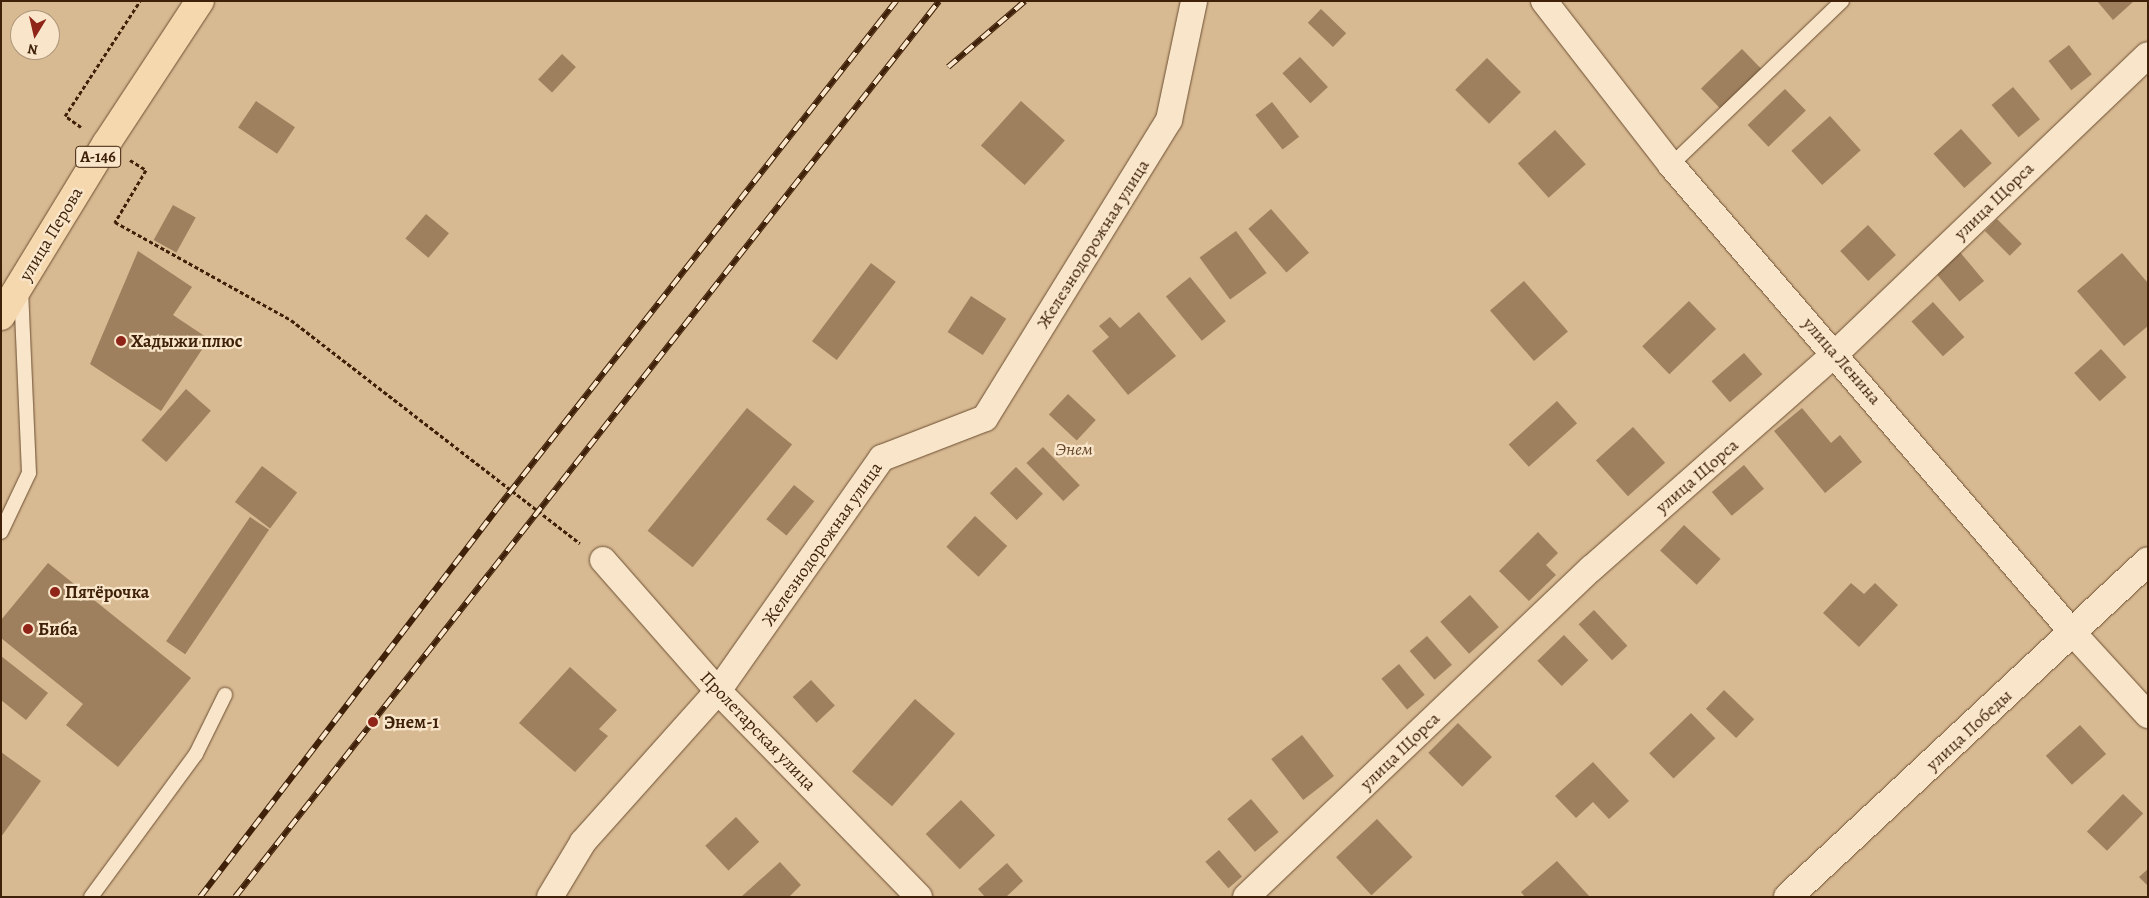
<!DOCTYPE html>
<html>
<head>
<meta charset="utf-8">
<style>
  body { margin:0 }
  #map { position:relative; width:2149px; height:898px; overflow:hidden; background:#f6d8ae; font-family:Alegreya,serif }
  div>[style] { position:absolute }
  .green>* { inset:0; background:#d7b992 }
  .building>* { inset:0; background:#9e805e; transform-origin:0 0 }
  .path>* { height:3px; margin-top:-1.5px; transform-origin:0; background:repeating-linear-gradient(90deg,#3e2108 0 4px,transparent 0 6.5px) }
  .roads { filter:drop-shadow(0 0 1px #6c4f32) drop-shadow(0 0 1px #6c4f32) }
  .service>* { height:14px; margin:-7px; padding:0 7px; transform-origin:7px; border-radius:7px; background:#f9e6ca }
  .minor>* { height:26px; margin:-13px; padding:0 13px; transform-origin:13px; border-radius:13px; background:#f9e6ca }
  .tertiary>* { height:28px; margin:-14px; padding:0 14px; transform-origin:14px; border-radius:14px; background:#f9e6ca }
  .trunk>* { height:28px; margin:-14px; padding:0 14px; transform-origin:14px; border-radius:14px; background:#f6d8ae }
  .rail>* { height:5.5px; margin-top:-2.75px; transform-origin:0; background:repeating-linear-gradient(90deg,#f9e6ca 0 11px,#3e2108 0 22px); box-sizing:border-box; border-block:1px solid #3e2108 }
  .dots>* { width:14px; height:14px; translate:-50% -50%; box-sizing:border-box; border:2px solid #f9e6ca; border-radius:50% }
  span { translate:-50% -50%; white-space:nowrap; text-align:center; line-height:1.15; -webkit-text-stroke:4.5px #f9e6ca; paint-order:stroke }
  .shield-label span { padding:1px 4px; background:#f9e6ca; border:1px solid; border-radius:4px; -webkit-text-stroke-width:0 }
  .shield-label { font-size:16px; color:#3e2108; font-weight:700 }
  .street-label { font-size:18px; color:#3e2108 }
  .poi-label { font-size:18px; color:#3e2108; font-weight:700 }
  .left { translate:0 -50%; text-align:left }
  .park-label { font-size:18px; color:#64472a; font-style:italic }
  .frame { position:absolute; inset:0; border:2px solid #3e2108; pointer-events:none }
  .north { position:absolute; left:10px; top:10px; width:50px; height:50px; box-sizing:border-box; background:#f9e6ca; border:1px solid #ae977c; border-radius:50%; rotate:189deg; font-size:14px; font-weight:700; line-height:20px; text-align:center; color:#3e2108 }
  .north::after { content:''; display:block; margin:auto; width:18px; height:22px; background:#8f2418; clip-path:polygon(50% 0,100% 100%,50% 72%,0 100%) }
</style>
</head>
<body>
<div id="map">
  <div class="green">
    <i style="clip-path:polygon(evenodd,1px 1px,2148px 1px,2148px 897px,1px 897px,1px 1px,20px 20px,50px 20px,50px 50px,20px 50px,20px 20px)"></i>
  </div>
  <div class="building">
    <i style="clip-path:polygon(2097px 1px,2134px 1px,2113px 20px)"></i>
    <i style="left:1321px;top:9px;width:35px;height:19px;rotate:44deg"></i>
    <i style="left:2069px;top:45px;width:37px;height:26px;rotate:52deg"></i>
    <i style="left:1742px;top:49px;width:29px;height:57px;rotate:46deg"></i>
    <i style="left:562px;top:54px;width:19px;height:35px;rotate:43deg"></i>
    <i style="left:1300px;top:57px;width:41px;height:24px;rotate:47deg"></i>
    <i style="left:1487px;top:58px;width:48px;height:45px;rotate:45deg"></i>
    <i style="left:2013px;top:87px;width:42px;height:28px;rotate:50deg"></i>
    <i style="left:1785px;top:89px;width:30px;height:52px;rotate:46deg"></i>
    <i style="left:256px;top:101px;width:47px;height:32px;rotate:34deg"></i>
    <i style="left:1021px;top:101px;width:59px;height:60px;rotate:42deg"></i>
    <i style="left:1272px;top:102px;width:44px;height:21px;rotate:52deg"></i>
    <i style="left:1830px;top:116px;width:46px;height:52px;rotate:48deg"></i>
    <i style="left:1961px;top:129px;width:46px;height:37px;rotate:48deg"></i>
    <i style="left:1555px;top:130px;width:46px;height:50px;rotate:48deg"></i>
    <i style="left:173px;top:205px;width:26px;height:40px;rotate:29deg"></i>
    <i style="left:1271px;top:209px;width:58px;height:30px;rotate:49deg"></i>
    <i style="left:426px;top:214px;width:30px;height:32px;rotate:40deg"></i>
    <i style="left:1997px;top:219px;width:35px;height:17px;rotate:45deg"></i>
    <i style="left:1868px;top:225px;width:41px;height:38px;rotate:47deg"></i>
    <i style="left:1236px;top:231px;width:52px;height:45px;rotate:54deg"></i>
    <i style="clip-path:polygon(138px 251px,192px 287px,173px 315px,209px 339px,161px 411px,90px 364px)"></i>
    <i style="left:1959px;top:251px;width:39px;height:32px;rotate:50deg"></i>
    <i style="clip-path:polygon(2122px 253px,2148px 283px,2148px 326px,2124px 346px,2077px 291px)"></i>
    <i style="left:871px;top:263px;width:31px;height:98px;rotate:37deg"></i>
    <i style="left:1190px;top:277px;width:57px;height:31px;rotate:51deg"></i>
    <i style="left:1524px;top:281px;width:67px;height:45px;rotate:49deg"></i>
    <i style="left:971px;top:296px;width:42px;height:43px;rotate:33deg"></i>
    <i style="left:1689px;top:301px;width:39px;height:65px;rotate:46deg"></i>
    <i style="left:1933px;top:302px;width:47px;height:29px;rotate:48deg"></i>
    <i style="clip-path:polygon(1139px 312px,1176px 356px,1128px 395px,1092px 351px,1109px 337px,1099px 326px,1110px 317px,1120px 328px)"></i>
    <i style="left:2101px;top:349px;width:38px;height:36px;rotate:48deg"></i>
    <i style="left:1744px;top:353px;width:28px;height:43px;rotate:49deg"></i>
    <i style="left:186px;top:389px;width:33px;height:68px;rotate:41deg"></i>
    <i style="left:1068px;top:394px;width:38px;height:28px;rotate:43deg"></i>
    <i style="left:1557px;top:401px;width:30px;height:65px;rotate:48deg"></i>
    <i style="left:747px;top:408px;width:58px;height:158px;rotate:39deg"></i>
    <i style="clip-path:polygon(1802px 408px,1831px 443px,1840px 435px,1862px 462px,1825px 493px,1774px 431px)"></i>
    <i style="left:1633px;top:427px;width:48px;height:50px;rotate:48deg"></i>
    <i style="left:1043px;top:447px;width:53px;height:23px;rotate:46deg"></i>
    <i style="left:1744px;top:465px;width:31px;height:42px;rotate:50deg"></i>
    <i style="left:262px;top:466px;width:44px;height:45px;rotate:37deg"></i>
    <i style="left:1016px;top:467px;width:38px;height:37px;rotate:45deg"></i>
    <i style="left:794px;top:485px;width:26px;height:44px;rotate:39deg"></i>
    <i style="left:975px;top:516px;width:44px;height:42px;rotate:43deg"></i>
    <i style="left:250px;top:517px;width:23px;height:150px;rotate:34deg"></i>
    <i style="left:1684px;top:525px;width:50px;height:35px;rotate:43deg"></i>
    <i style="clip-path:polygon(1538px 532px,1558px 553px,1546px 565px,1556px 575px,1529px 601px,1499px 571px)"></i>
    <i style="clip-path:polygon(48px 563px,191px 678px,118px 767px,66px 725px,83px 704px,1px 638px,1px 620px)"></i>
    <i style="clip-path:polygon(1851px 583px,1864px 594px,1875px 583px,1898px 605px,1859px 647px,1823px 613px)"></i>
    <i style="left:1470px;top:595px;width:43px;height:40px;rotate:48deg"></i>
    <i style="left:1594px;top:610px;width:49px;height:21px;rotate:47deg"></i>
    <i style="left:1564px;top:635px;width:35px;height:37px;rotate:46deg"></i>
    <i style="left:1427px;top:636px;width:38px;height:23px;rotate:49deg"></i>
    <i style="clip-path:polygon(1px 656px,48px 693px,26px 720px,1px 700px)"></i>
    <i style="left:1399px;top:664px;width:40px;height:23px;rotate:50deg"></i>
    <i style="clip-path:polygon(570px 667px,617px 710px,599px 729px,608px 736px,575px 772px,519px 723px)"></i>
    <i style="left:811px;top:680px;width:35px;height:25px;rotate:47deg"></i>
    <i style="left:1724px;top:690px;width:42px;height:26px;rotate:44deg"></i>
    <i style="left:915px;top:699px;width:53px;height:96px;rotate:41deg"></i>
    <i style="left:1691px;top:713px;width:35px;height:58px;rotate:46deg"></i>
    <i style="left:1458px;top:723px;width:48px;height:42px;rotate:45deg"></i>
    <i style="left:2080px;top:725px;width:39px;height:46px;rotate:48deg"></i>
    <i style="left:1302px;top:735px;width:52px;height:39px;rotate:52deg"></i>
    <i style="clip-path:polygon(1px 752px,41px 781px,1px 837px)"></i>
    <i style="clip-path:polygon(1593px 762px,1629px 801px,1609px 819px,1593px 802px,1576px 818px,1555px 796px)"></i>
    <i style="left:2123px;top:794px;width:28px;height:52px;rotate:44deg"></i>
    <i style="left:1251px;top:799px;width:43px;height:31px;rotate:50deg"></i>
    <i style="left:961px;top:800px;width:49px;height:49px;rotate:46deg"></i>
    <i style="left:736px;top:817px;width:34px;height:42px;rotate:47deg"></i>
    <i style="left:1377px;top:819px;width:52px;height:56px;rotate:47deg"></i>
    <i style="left:1219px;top:850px;width:35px;height:18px;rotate:49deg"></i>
    <i style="clip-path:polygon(1557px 861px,1590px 897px,1525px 897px,1521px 892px)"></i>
    <i style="clip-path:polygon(780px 862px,801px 885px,789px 897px,741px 897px)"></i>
    <i style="clip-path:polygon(1007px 863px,1023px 881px,1006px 897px,985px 897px,978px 889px)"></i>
    <i style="clip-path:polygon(2148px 869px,2148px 886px,2139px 877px)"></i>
  </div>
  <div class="path">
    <i style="left:81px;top:127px;width:19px;rotate:-145deg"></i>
    <i style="left:65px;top:116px;width:137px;rotate:-56.9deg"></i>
    <i style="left:130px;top:160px;width:19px;rotate:32deg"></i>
    <i style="left:146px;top:170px;width:61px;rotate:120.8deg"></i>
    <i style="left:115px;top:222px;width:201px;rotate:29.1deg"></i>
    <i style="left:291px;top:320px;width:365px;rotate:37.7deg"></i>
  </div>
  <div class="roads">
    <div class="service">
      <i style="left:1671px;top:165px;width:237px;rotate:-43.8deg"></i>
      <i style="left:1px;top:532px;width:65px;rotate:-64.6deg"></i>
      <i style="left:29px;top:473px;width:184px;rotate:-92.5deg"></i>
      <i style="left:91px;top:897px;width:177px;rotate:-53.7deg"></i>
      <i style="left:196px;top:754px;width:66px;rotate:-63.8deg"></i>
    </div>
    <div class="minor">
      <i style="left:1544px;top:1px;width:207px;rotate:52.2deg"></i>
      <i style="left:1671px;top:165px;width:617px;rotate:49.34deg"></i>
      <i style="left:2073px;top:633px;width:111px;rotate:47.6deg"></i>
      <i style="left:603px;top:560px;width:174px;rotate:48.7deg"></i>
      <i style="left:718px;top:691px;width:288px;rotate:45.7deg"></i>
      <i style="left:550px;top:897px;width:64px;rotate:-59deg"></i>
      <i style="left:583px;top:842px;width:203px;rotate:-48.2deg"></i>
      <i style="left:718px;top:691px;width:285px;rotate:-54.9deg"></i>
      <i style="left:882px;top:458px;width:110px;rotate:-21.2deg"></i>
      <i style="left:985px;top:418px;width:350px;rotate:-58.3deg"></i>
      <i style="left:1169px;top:120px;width:122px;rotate:-78.1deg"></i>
      <i style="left:1246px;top:897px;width:477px;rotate:-43.6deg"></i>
      <i style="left:1592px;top:568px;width:325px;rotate:-41.4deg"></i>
      <i style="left:1836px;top:353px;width:431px;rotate:-43.7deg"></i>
    </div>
    <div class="tertiary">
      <i style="left:1788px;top:897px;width:492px;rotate:-43deg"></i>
    </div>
    <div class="trunk">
      <i style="left:1px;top:316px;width:202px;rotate:-58.6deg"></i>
      <i style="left:106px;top:144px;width:171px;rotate:-56.7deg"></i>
    </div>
  </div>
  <div class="rail">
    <i style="left:948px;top:67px;width:101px;rotate:-40.6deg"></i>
    <i style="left:200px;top:897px;width:486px;rotate:-52.6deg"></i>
    <i style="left:495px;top:511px;width:649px;rotate:-51.82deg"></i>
    <i style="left:235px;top:897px;width:1139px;rotate:-51.84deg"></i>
  </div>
  <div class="dots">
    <i style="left:121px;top:341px;background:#8f2418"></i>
    <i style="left:55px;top:592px;background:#8f2418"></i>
    <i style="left:28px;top:629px;background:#8f2418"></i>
    <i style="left:373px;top:722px;background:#8f2418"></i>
  </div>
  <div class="shield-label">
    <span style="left:98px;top:157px">А-146</span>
  </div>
  <div class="street-label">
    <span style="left:1994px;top:201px;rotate:-44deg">улица Щорса</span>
    <span style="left:51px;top:234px;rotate:-59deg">улица Перова</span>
    <span style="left:1093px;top:244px;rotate:-58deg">Железнодорожная улица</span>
    <span style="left:1842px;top:361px;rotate:49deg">улица Ленина</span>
    <span style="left:1697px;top:476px;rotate:-41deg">улица Щорса</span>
    <span style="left:822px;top:544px;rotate:-55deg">Железнодорожная улица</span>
    <span style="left:1969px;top:730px;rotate:-43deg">улица Победы</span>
    <span style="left:758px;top:731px;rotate:46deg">Пролетарская улица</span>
    <span style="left:1400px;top:751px;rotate:-44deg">улица Щорса</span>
  </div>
  <div class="poi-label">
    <span class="left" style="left:131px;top:341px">Хадыжи плюс</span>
    <span class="left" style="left:65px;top:592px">Пятёрочка</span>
    <span class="left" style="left:38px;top:629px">Биба</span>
    <span class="left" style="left:384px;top:722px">Энем-1</span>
  </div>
  <div class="park-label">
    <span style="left:1074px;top:449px">Энем</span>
  </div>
  <div class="frame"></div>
  <div class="north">N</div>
</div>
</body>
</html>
